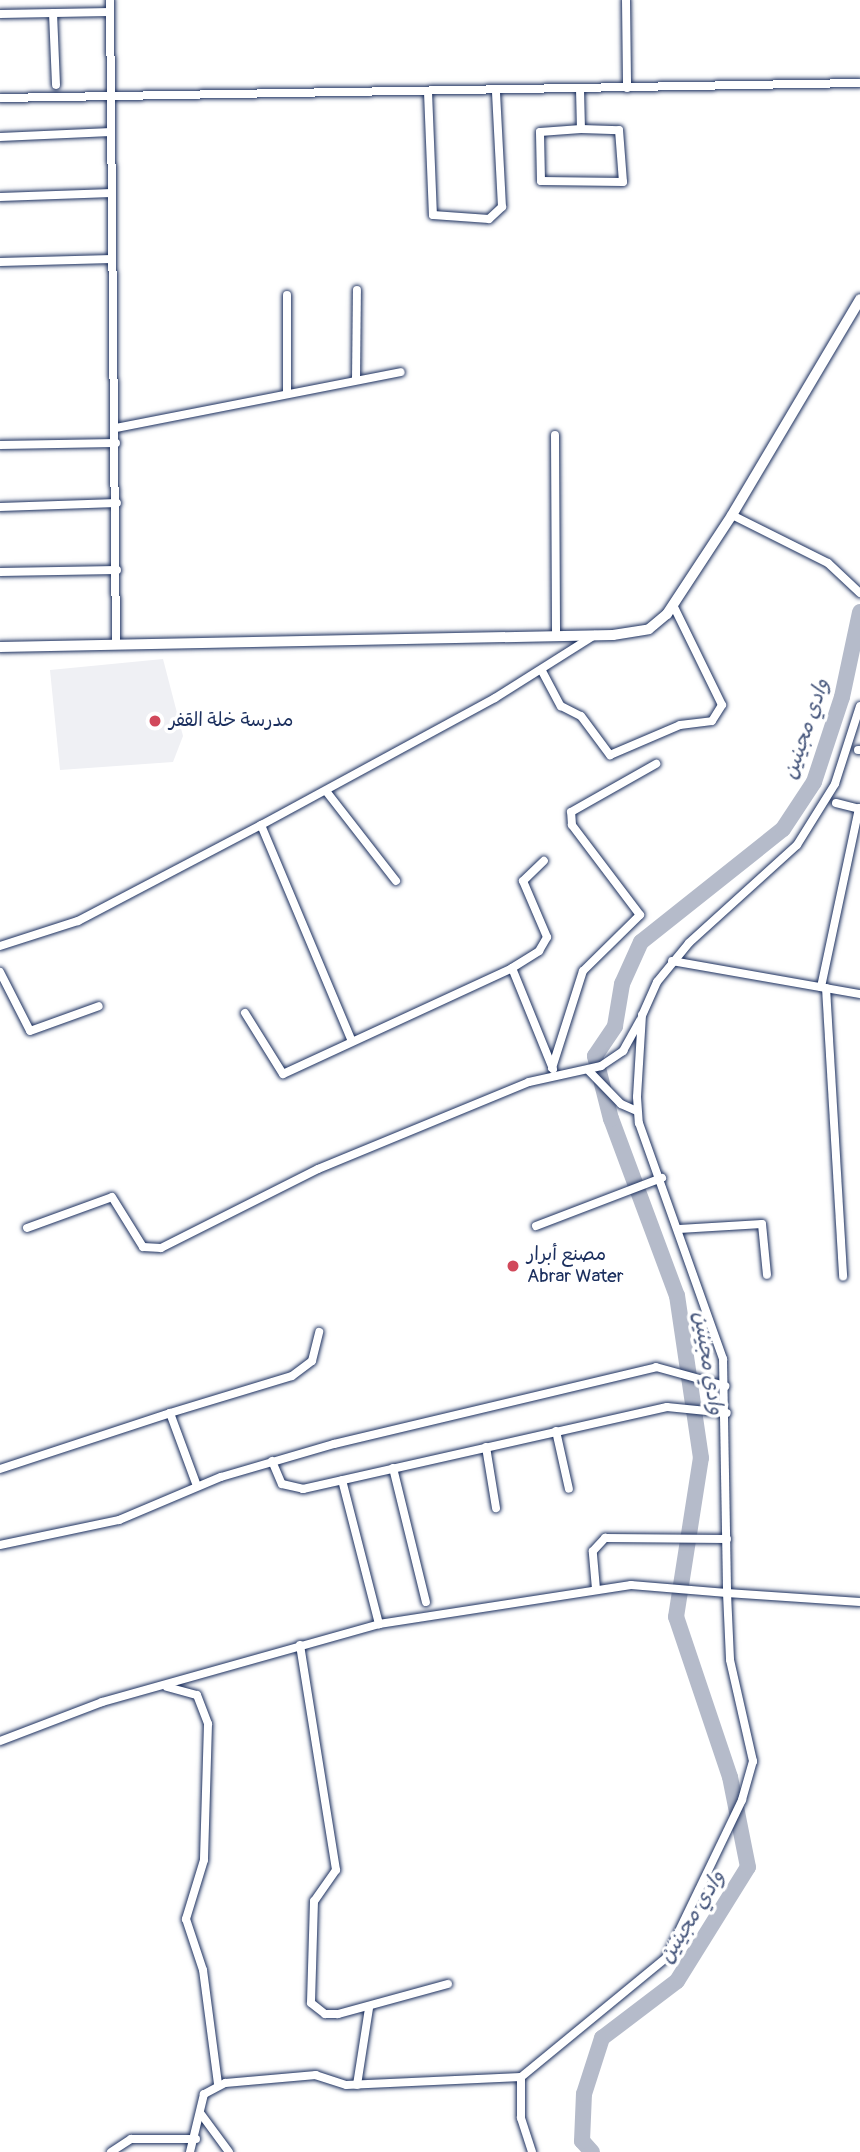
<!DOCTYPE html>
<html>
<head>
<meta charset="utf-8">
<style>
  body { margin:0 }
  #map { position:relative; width:860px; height:2152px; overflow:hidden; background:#fff; font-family:Pangolin,"Playpen Sans Arabic",sans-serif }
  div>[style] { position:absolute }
  .built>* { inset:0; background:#eff0f4 }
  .river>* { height:16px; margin:-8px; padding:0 8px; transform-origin:8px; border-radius:8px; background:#b5bbca }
  .roads { filter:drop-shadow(0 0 2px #1b2f5e) drop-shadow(0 0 2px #1b2f5e) }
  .street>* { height:8px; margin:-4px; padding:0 4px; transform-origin:4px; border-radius:4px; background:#fff }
  .secondary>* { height:10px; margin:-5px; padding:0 5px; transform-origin:5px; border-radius:5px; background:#fff }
  .dots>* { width:19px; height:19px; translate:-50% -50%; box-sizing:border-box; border:4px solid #fff; border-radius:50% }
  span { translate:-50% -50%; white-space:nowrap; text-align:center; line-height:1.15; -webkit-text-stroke:7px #fff; paint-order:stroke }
  .poi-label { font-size:19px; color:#1b2f5e }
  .left { translate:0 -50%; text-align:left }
  .water-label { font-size:21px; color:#49597e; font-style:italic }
</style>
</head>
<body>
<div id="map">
  <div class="built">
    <i style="clip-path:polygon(163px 659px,183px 736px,173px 762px,60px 770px,50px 670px)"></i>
  </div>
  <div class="river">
    <i style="left:592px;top:2152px;width:15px;rotate:-132deg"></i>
    <i style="left:582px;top:2141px;width:47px;rotate:-87.6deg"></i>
    <i style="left:584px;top:2094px;width:59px;rotate:-72.2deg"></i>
    <i style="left:602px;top:2038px;width:94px;rotate:-37.2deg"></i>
    <i style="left:677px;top:1981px;width:134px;rotate:-58.1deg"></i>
    <i style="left:748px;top:1867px;width:92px;rotate:-101.3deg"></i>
    <i style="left:730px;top:1777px;width:169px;rotate:-108.6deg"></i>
    <i style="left:676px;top:1617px;width:161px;rotate:-81.1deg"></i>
    <i style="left:701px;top:1458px;width:164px;rotate:-98.4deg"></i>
    <i style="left:677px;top:1296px;width:189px;rotate:-110.4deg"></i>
    <i style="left:611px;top:1119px;width:65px;rotate:-104.3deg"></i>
    <i style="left:595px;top:1056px;width:36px;rotate:-56deg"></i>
    <i style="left:615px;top:1026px;width:43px;rotate:-80.5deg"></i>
    <i style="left:622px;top:984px;width:46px;rotate:-65.7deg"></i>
    <i style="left:641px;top:942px;width:181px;rotate:-38.5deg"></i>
    <i style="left:783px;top:829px;width:56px;rotate:-56.6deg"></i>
    <i style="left:814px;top:782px;width:89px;rotate:-71.8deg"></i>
    <i style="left:842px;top:697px;width:87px;rotate:-78deg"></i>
  </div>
  <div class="roads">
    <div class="street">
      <i style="left:110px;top:0;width:645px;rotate:89.47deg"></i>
      <i style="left:626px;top:0;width:88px;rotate:89.3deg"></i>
      <i style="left:53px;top:13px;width:72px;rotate:87.6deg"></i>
      <i style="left:0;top:14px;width:110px;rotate:-1deg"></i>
      <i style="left:580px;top:89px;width:40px;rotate:88.6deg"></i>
      <i style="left:428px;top:92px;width:123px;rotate:87.7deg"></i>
      <i style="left:433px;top:215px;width:56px;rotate:4.1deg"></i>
      <i style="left:489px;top:219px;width:18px;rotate:-43deg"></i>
      <i style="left:502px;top:207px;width:116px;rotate:-93deg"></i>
      <i style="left:0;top:98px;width:860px;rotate:-1deg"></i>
      <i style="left:581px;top:129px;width:38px;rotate:2deg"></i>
      <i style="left:619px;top:130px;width:52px;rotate:85.6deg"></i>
      <i style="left:623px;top:182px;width:82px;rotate:-179.3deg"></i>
      <i style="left:541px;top:181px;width:49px;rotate:-91.2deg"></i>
      <i style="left:540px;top:132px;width:41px;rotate:-4.2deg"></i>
      <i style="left:0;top:137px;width:111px;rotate:-2.6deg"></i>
      <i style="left:0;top:197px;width:112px;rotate:-2deg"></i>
      <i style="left:0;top:262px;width:112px;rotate:-1.5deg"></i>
      <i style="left:287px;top:295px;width:99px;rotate:90deg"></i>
      <i style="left:356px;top:380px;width:90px;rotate:-89.4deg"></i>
      <i style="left:116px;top:428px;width:290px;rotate:-11.1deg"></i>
      <i style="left:555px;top:435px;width:201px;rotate:89.7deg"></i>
      <i style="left:0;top:445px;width:116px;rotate:-1deg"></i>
      <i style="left:0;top:507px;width:117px;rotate:-2deg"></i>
      <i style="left:732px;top:515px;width:107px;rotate:26.6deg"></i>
      <i style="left:828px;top:563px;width:44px;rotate:43.2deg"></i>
      <i style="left:0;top:572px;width:117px;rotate:-1deg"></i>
      <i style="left:542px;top:671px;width:40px;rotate:62deg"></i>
      <i style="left:561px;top:706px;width:22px;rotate:27deg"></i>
      <i style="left:581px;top:716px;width:49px;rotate:53.4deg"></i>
      <i style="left:610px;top:755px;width:76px;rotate:-23.2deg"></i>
      <i style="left:680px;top:725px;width:32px;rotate:-7deg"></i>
      <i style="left:712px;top:721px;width:19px;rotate:-58deg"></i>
      <i style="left:722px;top:705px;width:111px;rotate:-116.1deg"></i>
      <i style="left:860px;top:706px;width:82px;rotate:107.8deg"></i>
      <i style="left:835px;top:784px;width:72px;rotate:121.9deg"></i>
      <i style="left:797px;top:845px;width:146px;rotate:137.8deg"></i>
      <i style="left:689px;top:943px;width:50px;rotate:129.4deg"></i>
      <i style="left:657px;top:982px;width:36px;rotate:114deg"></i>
      <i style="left:642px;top:1015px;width:82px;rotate:93.5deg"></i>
      <i style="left:637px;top:1097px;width:26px;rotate:86deg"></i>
      <i style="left:639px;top:1123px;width:251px;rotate:70.4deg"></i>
      <i style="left:723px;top:1359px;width:234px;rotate:89deg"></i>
      <i style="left:727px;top:1593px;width:133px;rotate:3.9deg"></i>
      <i style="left:858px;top:750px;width:2px"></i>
      <i style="left:326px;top:791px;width:114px;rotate:52.1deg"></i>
      <i style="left:836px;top:803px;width:25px;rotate:14deg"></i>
      <i style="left:261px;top:825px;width:234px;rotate:67.2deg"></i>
      <i style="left:0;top:946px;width:82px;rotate:-17.8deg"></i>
      <i style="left:78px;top:921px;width:207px;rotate:-27.7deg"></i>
      <i style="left:261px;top:825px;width:266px;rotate:-28.5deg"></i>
      <i style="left:495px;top:698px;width:118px;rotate:-32.2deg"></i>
      <i style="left:672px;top:961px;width:191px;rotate:10deg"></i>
      <i style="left:512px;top:968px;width:109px;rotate:67.9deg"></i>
      <i style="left:0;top:972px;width:66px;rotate:63deg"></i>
      <i style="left:30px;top:1031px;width:73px;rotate:-19.9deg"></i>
      <i style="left:821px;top:987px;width:183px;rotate:-78deg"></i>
      <i style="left:826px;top:988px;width:289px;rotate:86.6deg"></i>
      <i style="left:245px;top:1013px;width:72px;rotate:58.1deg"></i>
      <i style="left:283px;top:1074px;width:252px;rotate:-24.8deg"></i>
      <i style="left:512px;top:968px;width:32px;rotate:-32deg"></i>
      <i style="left:539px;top:951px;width:16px;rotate:-60deg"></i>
      <i style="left:547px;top:937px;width:61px;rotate:-113.2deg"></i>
      <i style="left:523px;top:881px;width:29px;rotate:-44deg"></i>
      <i style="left:552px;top:1068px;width:102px;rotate:-72.3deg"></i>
      <i style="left:583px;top:971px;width:80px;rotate:-44.5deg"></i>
      <i style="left:640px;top:915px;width:113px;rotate:-127.1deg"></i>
      <i style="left:572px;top:825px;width:13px;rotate:-94deg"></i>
      <i style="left:571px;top:812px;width:98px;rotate:-29.5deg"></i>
      <i style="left:589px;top:1071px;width:46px;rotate:45.9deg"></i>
      <i style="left:621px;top:1104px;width:17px;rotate:24deg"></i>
      <i style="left:536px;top:1226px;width:135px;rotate:-20.9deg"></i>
      <i style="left:27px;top:1228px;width:90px;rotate:-20deg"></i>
      <i style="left:112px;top:1197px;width:59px;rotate:58.2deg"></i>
      <i style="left:143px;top:1247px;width:18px;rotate:3deg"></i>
      <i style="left:161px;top:1248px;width:176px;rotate:-26.7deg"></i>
      <i style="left:318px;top:1169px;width:228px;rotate:-22.4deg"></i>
      <i style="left:529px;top:1082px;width:74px;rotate:-12.5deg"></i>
      <i style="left:601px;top:1066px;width:27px;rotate:-34deg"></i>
      <i style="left:623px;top:1051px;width:35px;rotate:-61deg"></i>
      <i style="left:679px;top:1229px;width:83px;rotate:-3.4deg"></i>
      <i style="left:762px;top:1224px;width:51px;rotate:84.4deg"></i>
      <i style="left:556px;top:1431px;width:59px;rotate:77.4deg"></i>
      <i style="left:486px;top:1447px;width:62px;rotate:80.7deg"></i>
      <i style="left:272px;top:1461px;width:25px;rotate:67deg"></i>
      <i style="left:282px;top:1484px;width:22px;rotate:13deg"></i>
      <i style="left:303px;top:1489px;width:373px;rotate:-12.7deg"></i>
      <i style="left:667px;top:1407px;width:60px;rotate:5.7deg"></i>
      <i style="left:393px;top:1468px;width:138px;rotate:76.2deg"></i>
      <i style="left:0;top:1469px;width:179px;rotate:-18.2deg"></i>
      <i style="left:342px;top:1480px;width:149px;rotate:75.6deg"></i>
      <i style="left:197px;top:1486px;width:78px;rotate:-110.3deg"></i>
      <i style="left:170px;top:1413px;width:127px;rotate:-16.9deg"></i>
      <i style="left:292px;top:1376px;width:25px;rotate:-37deg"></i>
      <i style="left:312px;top:1361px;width:30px;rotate:-76deg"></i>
      <i style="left:0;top:1545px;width:122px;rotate:-11.9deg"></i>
      <i style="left:119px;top:1520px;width:111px;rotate:-22.9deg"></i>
      <i style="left:221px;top:1477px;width:118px;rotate:-16.3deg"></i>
      <i style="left:334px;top:1444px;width:331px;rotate:-13.4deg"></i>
      <i style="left:656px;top:1367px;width:72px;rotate:15.4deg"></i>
      <i style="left:596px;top:1589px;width:38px;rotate:-95deg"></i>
      <i style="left:593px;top:1551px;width:18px;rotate:-47deg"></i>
      <i style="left:605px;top:1538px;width:122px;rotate:0.5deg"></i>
      <i style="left:300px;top:1645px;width:228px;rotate:80.9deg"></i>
      <i style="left:336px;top:1870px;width:38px;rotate:125deg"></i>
      <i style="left:314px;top:1901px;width:102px;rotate:91.7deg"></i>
      <i style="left:311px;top:2003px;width:18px;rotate:38deg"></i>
      <i style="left:325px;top:2014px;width:13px"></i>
      <i style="left:338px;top:2014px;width:114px;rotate:-15.3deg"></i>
      <i style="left:167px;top:1687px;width:31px;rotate:15deg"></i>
      <i style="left:197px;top:1695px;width:31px;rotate:69deg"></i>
      <i style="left:208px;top:1724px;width:136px;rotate:91.7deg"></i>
      <i style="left:204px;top:1860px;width:62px;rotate:107deg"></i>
      <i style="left:186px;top:1919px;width:54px;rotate:71.6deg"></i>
      <i style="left:203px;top:1970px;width:115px;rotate:82.5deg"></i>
      <i style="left:0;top:1741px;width:109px;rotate:-20.9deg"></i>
      <i style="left:102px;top:1702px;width:288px;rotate:-15.7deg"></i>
      <i style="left:379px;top:1624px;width:255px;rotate:-8.8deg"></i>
      <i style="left:631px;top:1585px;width:96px;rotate:4.8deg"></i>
      <i style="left:727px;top:1593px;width:67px;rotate:87.4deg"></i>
      <i style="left:730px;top:1660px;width:104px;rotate:77.2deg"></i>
      <i style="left:753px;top:1761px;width:41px;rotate:105.8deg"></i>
      <i style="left:742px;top:1800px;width:175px;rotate:115.7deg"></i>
      <i style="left:666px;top:1958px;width:188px;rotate:140.6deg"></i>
      <i style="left:521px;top:2077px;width:175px;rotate:177.4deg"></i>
      <i style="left:346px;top:2085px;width:32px;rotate:-162deg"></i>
      <i style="left:316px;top:2075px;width:91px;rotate:175deg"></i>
      <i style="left:225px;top:2083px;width:24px;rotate:152deg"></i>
      <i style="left:204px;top:2094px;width:60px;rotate:103.6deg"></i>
      <i style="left:521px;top:2077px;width:41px;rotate:90deg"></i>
      <i style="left:521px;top:2118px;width:36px;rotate:72deg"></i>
      <i style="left:357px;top:2085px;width:78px;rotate:-81.1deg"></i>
      <i style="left:201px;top:2114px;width:47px;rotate:53.6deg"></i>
      <i style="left:111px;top:2152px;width:24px;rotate:-33deg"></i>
      <i style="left:131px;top:2139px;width:65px"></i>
    </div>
    <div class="secondary">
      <i style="left:0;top:647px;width:613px;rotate:-1.12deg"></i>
      <i style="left:613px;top:635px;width:36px;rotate:-9deg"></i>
      <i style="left:649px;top:629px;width:23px;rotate:-40deg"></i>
      <i style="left:667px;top:614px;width:118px;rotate:-56.7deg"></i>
      <i style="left:732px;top:515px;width:251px;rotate:-59.3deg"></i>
    </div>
  </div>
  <div class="dots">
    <i style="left:155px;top:721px;background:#d1495b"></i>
    <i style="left:513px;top:1266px;background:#d1495b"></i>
  </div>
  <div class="poi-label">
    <span class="left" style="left:169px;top:721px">مدرسة خلة القفر</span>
    <span class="left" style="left:527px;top:1266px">مصنع أبرار<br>Abrar Water</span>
  </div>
  <div class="water-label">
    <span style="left:806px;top:729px;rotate:-71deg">وادي مجينين</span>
    <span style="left:708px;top:1363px;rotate:81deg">وادي مجينين</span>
    <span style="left:692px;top:1917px;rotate:-58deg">وادي مجينين</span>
  </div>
</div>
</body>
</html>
